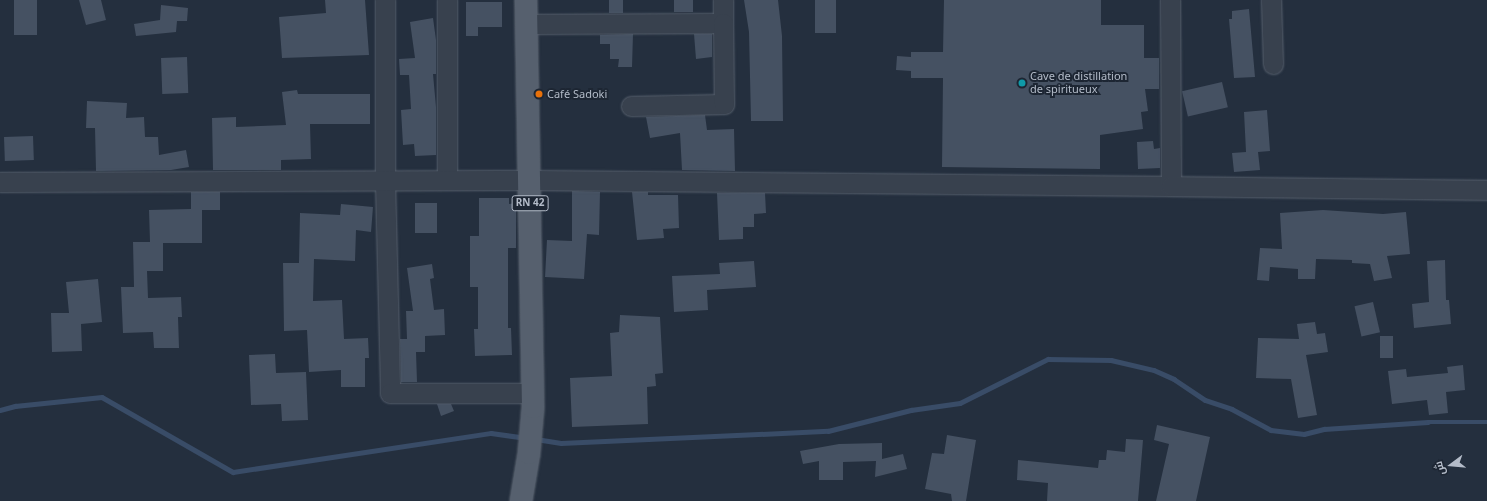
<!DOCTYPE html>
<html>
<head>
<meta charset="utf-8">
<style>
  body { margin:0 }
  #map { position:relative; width:1487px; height:501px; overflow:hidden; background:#242f3e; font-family:"Noto Sans",Cairo,sans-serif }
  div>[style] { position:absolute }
  .stream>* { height:4.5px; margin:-2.25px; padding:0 2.25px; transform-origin:2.25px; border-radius:2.25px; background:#394c67 }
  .building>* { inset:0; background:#455162; transform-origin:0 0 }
  .roads { filter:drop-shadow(0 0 1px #565f6c) drop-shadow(0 0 1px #565f6c) }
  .minor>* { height:19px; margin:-9.5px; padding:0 9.5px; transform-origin:9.5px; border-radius:9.5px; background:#38414e }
  .major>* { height:22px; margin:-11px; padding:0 11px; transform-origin:11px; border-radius:11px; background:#56606e }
  .dots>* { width:11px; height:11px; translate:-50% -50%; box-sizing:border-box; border:2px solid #1d2633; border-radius:50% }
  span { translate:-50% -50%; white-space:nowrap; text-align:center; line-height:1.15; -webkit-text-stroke:4px #1d2633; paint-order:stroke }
  .shield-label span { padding:1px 3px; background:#1d2633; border:1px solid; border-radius:3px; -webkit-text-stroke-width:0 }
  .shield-label { font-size:10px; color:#b4bcc9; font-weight:700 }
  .poi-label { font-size:11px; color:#b4bcc9 }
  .left { translate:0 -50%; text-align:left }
  .north { position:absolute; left:1431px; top:445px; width:40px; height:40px; -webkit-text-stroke:3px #1d2633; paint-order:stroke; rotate:254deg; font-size:11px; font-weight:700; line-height:16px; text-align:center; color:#b4bcc9 }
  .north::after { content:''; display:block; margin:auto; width:14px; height:18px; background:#b4bcc9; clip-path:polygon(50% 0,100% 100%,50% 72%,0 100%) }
</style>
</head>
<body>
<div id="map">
  <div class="stream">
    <i style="left:0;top:410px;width:16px;rotate:-15deg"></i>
    <i style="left:15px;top:406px;width:87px;rotate:-5.9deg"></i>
    <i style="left:102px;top:397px;width:151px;rotate:29.8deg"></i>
    <i style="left:233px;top:472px;width:261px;rotate:-8.6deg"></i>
    <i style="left:491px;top:433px;width:34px;rotate:8deg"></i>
    <i style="left:536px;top:439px;width:25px;rotate:9deg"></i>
    <i style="left:561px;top:443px;width:267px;rotate:-2.6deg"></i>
    <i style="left:828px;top:431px;width:86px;rotate:-14.2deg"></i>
    <i style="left:911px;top:410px;width:49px;rotate:-8.1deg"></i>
    <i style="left:960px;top:403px;width:98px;rotate:-26.6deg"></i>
    <i style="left:1048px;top:359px;width:63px;rotate:0.9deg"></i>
    <i style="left:1111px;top:360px;width:44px;rotate:13.1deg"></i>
    <i style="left:1154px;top:370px;width:22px;rotate:24deg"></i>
    <i style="left:1174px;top:379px;width:37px;rotate:34deg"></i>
    <i style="left:1205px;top:400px;width:28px;rotate:18deg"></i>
    <i style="left:1232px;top:409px;width:44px;rotate:28.3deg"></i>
    <i style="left:1271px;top:430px;width:33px;rotate:7deg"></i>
    <i style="left:1304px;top:434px;width:21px;rotate:-14deg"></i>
    <i style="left:1324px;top:429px;width:104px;rotate:-3.9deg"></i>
    <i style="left:1428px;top:422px;width:59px"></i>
  </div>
  <div class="building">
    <i style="left:14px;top:0;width:23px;height:35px"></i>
    <i style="clip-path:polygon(79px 0,101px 0,106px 20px,86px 25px)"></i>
    <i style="clip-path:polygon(325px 0,365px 0,369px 55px,282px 58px,279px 17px,326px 13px)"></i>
    <i style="left:609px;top:0;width:14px;height:13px"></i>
    <i style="left:674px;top:0;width:19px;height:12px"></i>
    <i style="clip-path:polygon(744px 0,778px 0,782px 36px,783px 121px,751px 121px,749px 32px)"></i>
    <i style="left:815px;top:0;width:21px;height:33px"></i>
    <i style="clip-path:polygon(944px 0,1101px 0,1101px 25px,1144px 25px,1144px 58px,1159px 58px,1159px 89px,1145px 89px,1148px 111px,1141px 112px,1143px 129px,1100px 135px,1100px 169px,942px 167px,943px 78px,911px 78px,911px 71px,896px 70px,897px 56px,911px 57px,911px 52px,943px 52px)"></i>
    <i style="clip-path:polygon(466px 2px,502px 2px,502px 27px,478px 27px,478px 36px,466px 36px)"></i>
    <i style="clip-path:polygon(161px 5px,188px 8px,187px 21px,177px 21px,176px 32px,136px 36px,134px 24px,160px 20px)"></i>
    <i style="clip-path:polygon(1249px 9px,1255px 77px,1234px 78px,1229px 19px,1232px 19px,1232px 11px)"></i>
    <i style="clip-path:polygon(433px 18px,436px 40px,436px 74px,433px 74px,436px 107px,436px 155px,415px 156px,414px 144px,403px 145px,401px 110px,411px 109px,409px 75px,400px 75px,399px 59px,415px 58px,410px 22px)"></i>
    <i style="clip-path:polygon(633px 34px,632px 67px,618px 67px,619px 59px,610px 59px,610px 44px,600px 44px,600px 35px)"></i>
    <i style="clip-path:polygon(694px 34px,712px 34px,712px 57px,696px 59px)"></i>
    <i style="left:187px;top:57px;width:36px;height:26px;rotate:88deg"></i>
    <i style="left:1222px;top:82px;width:26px;height:41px;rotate:77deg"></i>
    <i style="clip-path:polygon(297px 90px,298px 94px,370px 94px,370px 124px,310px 124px,311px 159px,281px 160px,281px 170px,213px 170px,212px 118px,236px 117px,236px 127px,286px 125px,282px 92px)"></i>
    <i style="clip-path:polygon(87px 101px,127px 103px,126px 118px,144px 117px,145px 137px,158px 137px,159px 155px,186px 150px,189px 167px,171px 170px,96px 171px,95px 128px,86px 128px)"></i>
    <i style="clip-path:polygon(1267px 110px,1270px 151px,1258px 152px,1260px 170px,1234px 172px,1232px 153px,1246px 152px,1244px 112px)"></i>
    <i style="clip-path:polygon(705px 115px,707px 130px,734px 129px,735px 171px,682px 170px,680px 133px,650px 138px,646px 117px)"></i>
    <i style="left:33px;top:136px;width:24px;height:29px;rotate:88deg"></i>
    <i style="clip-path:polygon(1153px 141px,1154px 149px,1160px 148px,1160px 168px,1138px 169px,1137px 142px)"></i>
    <i style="clip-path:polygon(572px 191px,600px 192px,599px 235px,587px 234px,584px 279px,545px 277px,547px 240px,572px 241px)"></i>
    <i style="clip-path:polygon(191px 192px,220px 192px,220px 210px,202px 210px,202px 243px,163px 243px,163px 271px,147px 271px,148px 298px,181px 297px,182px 317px,178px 317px,179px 348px,154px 348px,153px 332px,123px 333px,121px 287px,134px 287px,133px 242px,150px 242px,149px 210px,191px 209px)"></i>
    <i style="clip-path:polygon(632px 192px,648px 192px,648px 195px,678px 195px,679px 228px,663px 229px,664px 238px,637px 240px)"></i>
    <i style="clip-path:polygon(717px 193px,765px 193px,766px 213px,754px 214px,754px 227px,743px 227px,743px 239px,719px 240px)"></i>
    <i style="clip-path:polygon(479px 198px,509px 198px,509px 204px,516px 203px,516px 248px,508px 248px,508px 328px,511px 328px,512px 355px,475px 356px,474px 329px,478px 329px,478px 287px,470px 287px,470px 236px,479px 236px)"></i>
    <i style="left:415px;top:203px;width:22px;height:30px"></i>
    <i style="clip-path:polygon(341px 204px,373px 207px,371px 232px,356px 230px,355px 261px,314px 259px,313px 301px,342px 300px,344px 339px,368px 338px,369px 358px,365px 358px,365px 387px,341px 387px,341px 370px,309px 372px,307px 330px,284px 331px,283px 263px,299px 263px,300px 213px,340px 215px)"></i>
    <i style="clip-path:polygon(1323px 210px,1383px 214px,1406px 212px,1410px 254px,1387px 256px,1392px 278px,1374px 281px,1370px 264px,1352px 263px,1352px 260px,1316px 259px,1315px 279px,1298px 279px,1298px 269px,1270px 267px,1269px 281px,1257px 280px,1260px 248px,1282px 249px,1280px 213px)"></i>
    <i style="clip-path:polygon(1445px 260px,1446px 300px,1449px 300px,1451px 324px,1414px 328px,1412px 304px,1429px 302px,1427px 261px)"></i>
    <i style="clip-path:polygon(754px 261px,756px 287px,707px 290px,708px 310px,674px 312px,672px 276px,720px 274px,719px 263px)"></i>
    <i style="clip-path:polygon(432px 264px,434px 278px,430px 279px,434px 310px,444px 309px,445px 335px,425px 336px,425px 352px,416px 352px,417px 382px,401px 382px,400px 339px,407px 339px,406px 311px,413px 311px,407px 268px)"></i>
    <i style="clip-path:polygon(98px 279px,102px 322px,81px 324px,82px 351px,52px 352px,51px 313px,69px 313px,66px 282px)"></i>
    <i style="left:1373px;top:302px;width:31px;height:19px;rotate:77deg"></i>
    <i style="clip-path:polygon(620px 315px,660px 317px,663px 373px,655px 374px,656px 386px,647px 387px,648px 424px,572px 427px,570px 378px,612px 376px,610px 333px,619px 332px)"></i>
    <i style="clip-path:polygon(1315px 322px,1317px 334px,1325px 333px,1328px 352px,1306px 355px,1317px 415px,1298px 418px,1291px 379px,1256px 378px,1258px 338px,1299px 339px,1297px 324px)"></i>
    <i style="left:1380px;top:336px;width:13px;height:22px"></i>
    <i style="clip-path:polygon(275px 354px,276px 373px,306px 372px,308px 420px,282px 421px,281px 404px,251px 405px,249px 355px)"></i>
    <i style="clip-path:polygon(1463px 365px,1465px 390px,1446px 392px,1448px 413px,1429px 415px,1427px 400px,1392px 404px,1388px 371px,1406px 369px,1407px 377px,1448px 373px,1447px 367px)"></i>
    <i style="clip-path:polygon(437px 404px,451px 404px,454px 411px,441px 416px)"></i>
    <i style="clip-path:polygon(1157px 425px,1210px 437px,1196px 501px,1156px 501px,1169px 444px,1154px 440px)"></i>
    <i style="clip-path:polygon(947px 435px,976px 440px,966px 501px,952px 501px,951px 494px,925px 489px,932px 453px,944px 454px)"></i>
    <i style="clip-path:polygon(1126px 439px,1143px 440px,1138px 501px,1047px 501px,1048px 483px,1017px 480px,1018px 460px,1098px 468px,1099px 460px,1106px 460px,1107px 450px,1125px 452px)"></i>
    <i style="clip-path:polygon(882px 443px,882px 459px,903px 454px,907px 469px,875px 477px,876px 461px,843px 462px,843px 480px,819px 480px,819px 461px,803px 464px,800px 451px,839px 444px)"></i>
  </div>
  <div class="roads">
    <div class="minor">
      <i style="left:385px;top:0;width:181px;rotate:90deg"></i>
      <i style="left:385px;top:181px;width:212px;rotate:88.6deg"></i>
      <i style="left:390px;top:393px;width:142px"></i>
      <i style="left:447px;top:0;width:180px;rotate:90deg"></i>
      <i style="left:1271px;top:0;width:64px;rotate:88.2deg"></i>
      <i style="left:527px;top:24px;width:196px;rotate:-0.3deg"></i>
      <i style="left:723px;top:23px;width:23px;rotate:-90deg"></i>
      <i style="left:631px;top:106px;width:93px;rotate:-1.2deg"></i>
      <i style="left:724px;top:104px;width:81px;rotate:-90.7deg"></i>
      <i style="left:0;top:182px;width:530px;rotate:-0.22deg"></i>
      <i style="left:530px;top:180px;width:641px;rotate:0.54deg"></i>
      <i style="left:1171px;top:186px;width:186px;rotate:-90.3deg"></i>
      <i style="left:1171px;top:186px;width:316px;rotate:0.7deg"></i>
    </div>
    <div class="major">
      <i style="left:521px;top:501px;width:49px;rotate:-80.5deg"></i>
      <i style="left:529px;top:453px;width:46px;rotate:-85deg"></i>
      <i style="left:533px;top:407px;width:407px;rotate:-91deg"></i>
    </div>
  </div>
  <div class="dots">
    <i style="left:1022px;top:83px;background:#0f9aa8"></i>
    <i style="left:539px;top:94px;background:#e8710a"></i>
  </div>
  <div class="shield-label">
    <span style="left:530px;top:203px">RN 42</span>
  </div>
  <div class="poi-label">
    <span class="left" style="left:1030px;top:83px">Cave de distillation<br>de spiritueux</span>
    <span class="left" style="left:547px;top:94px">Café Sadoki</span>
  </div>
  <div class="north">ش</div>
</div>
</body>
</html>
